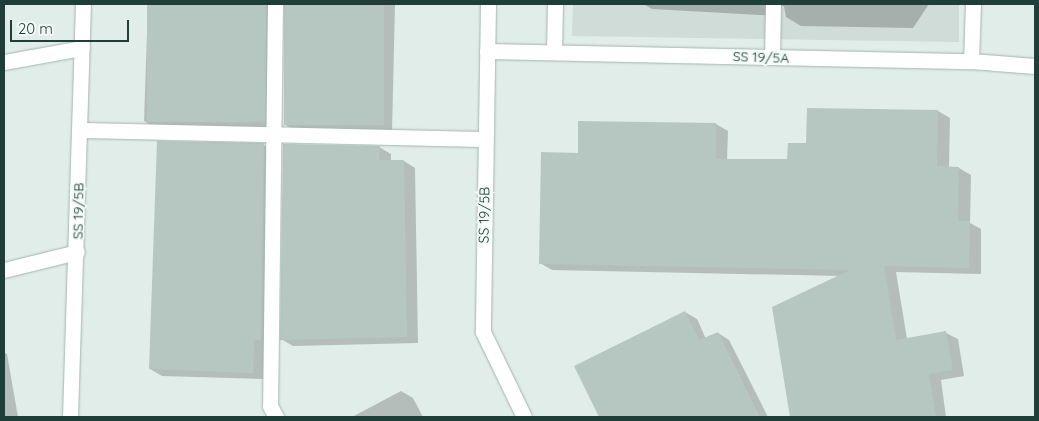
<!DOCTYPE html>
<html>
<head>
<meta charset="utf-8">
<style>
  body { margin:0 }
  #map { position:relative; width:1039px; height:421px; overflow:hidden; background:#e1ede8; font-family:Quicksand,sans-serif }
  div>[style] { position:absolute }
  .built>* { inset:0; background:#cfdcd7 }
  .shadow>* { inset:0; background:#0003 }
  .building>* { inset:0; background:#b6c7c1; transform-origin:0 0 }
  .roads { filter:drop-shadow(0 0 1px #a3b5b0) drop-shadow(0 0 1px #a3b5b0) }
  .service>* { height:15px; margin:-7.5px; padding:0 7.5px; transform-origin:7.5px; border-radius:7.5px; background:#fff }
  .minor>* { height:15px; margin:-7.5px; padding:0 7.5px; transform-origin:7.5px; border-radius:7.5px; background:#fff }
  span { translate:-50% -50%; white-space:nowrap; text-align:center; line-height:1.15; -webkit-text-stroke:4px #f2f9f6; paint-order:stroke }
  .street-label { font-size:14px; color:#203e38 }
  .frame { position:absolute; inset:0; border:5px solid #203e38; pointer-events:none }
  .scale { position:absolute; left:10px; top:20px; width:119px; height:22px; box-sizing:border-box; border:2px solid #203e38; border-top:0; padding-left:6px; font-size:15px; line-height:18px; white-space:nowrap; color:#203e38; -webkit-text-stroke:4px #f2f9f6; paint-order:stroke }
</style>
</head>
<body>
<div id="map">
  <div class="built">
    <i style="clip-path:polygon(573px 4px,959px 4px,959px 42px,572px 36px)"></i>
  </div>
  <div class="shadow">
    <i style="clip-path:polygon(148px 4px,284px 4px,277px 11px,276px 131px,156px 128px,144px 121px)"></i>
    <i style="clip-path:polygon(286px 4px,395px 4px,392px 133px,296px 131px,284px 124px)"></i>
    <i style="clip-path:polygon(643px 4px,929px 4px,913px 28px,801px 26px,786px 17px,784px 6px,780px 7px,778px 16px,652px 9px)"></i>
    <i style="clip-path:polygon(808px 109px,938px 111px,950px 118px,949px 168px,959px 168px,971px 175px,970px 223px,981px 229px,981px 274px,896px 272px,907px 339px,946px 333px,958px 339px,964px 376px,941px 380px,946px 417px,792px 417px,773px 307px,841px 276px,552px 270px,540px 263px,579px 154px,579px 122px,716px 124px,728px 131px,727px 161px,789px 161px,807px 144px)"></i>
    <i style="clip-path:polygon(264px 145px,275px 152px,264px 379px,162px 376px,150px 369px)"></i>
    <i style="clip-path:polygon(379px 147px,391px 154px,391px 162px,404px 161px,415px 168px,418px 343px,293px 346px,281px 339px)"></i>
    <i style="clip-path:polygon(685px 312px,697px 319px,706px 339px,718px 333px,729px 340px,768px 417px,601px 417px,576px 367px)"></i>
    <i style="clip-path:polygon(4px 352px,7px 354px,18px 417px,4px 417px)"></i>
    <i style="clip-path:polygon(401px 391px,413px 398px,423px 417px,352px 417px)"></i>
  </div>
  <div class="building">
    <i style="left:147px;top:4px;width:119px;height:118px"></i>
    <i style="left:284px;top:4px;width:100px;height:121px"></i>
    <i style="clip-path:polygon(807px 108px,938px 110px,937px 166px,959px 167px,958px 221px,970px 221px,969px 268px,884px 266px,896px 340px,946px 331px,953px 370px,929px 374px,936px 417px,790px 417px,772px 307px,850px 270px,539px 264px,541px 152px,578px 153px,578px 121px,716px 123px,716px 159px,787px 159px,788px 143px,806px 143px)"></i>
    <i style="clip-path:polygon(157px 141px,264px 143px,261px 340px,254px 340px,253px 373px,149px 369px)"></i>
    <i style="clip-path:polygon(283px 144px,380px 146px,379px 160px,404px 160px,407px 337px,280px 340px)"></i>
    <i style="clip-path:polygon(685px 311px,699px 340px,718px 332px,760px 417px,599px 417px,574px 366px)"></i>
  </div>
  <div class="roads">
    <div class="service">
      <i style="left:275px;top:4px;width:402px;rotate:90.7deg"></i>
      <i style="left:270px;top:406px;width:13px;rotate:61deg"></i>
      <i style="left:772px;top:57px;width:53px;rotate:-88.9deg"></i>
      <i style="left:4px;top:62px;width:79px;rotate:-10.2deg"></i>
      <i style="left:80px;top:130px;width:405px;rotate:1.3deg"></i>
    </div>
    <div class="minor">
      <i style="left:488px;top:4px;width:328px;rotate:90.9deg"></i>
      <i style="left:483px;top:332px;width:94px;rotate:64.2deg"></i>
      <i style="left:487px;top:51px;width:484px;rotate:1.2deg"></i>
      <i style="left:971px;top:61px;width:64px;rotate:4.5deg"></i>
      <i style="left:554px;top:51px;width:47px;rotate:-88.8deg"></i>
      <i style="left:971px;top:61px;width:57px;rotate:-88deg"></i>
      <i style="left:4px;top:270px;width:75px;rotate:-13.9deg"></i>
      <i style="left:70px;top:417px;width:413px;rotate:-88.2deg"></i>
    </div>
  </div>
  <div class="street-label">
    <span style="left:761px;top:57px;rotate:2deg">SS 19/5A</span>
    <span style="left:78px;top:211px;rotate:-89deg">SS 19/5B</span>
    <span style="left:484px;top:215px;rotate:-89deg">SS 19/5B</span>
  </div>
  <div class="frame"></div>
  <div class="scale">20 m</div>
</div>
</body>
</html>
